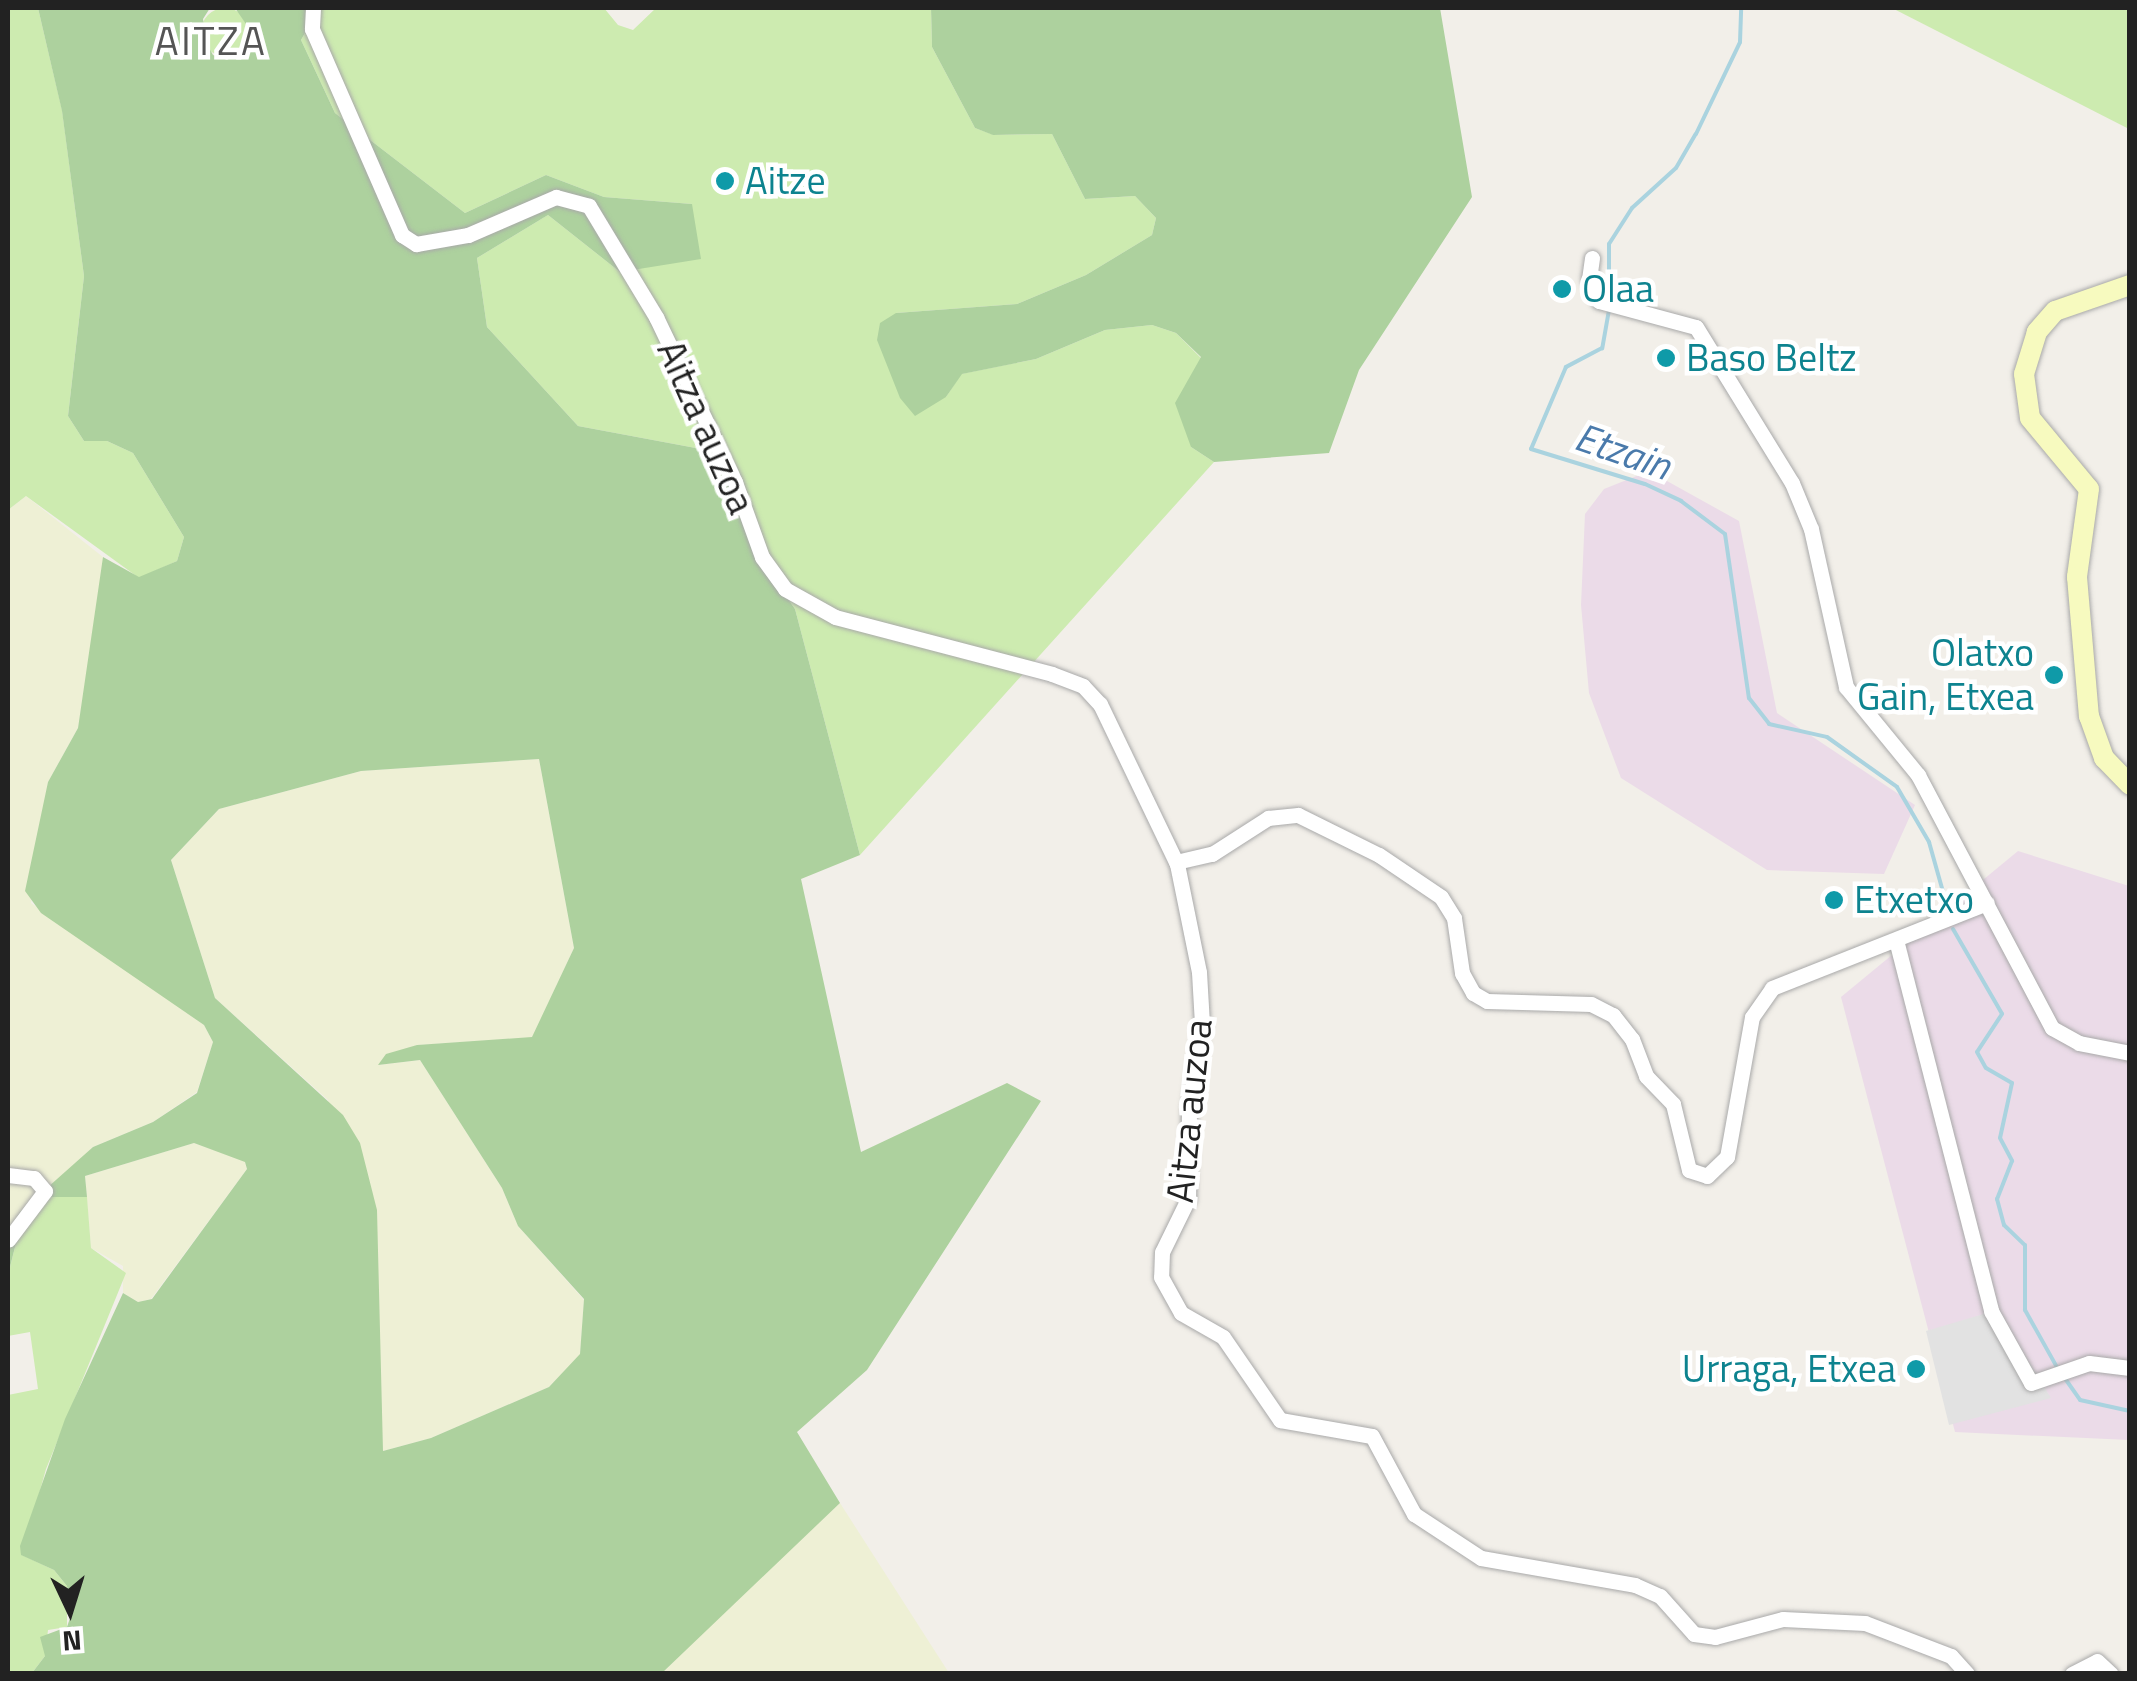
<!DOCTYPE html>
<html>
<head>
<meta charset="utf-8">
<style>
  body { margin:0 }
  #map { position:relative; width:2137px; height:1681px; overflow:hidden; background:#f2efe9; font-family:"Titillium Web",sans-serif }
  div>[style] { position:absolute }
  .industrial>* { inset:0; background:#ebdbe8 }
  .farmland>* { inset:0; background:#eef0d5 }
  .grass>* { inset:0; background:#cdebb0 }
  .round { border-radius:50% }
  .forest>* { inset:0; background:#add19e }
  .parking>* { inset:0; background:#e2e2e2 }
  .stream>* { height:4px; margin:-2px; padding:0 2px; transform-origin:2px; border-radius:2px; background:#aad3df }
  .roads { filter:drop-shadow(0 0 2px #a9a9a9) drop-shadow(0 0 2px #a9a9a9) }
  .street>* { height:15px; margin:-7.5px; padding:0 7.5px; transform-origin:7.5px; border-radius:7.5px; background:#fff }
  .secondary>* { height:20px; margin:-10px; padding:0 10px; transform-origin:10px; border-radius:10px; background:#f7fabf }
  .dots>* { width:28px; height:28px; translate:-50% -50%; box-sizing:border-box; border:5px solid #fff; border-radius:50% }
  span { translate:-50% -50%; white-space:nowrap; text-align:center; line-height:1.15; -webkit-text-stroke:9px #fff; paint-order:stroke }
  .culture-label { font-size:38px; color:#0d838f }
  .left { translate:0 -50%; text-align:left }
  .right { translate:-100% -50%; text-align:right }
  .street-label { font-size:38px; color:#222 }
  .neighbourhood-label { font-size:40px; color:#555; letter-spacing:2.5px }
  .water-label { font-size:40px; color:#4a7aab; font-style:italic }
  .frame { position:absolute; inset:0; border:10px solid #222; pointer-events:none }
  .north { position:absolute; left:20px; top:1561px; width:100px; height:100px; -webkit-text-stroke:8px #fff; paint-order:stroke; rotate:176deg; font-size:28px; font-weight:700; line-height:40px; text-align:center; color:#222 }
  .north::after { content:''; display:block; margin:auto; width:35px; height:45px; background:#222; clip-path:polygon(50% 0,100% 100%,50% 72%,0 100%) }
</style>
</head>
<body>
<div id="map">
  <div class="industrial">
    <i style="clip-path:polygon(1649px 471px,1739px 521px,1777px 713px,1915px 805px,1884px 874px,1767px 870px,1621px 778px,1589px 693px,1581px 605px,1585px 514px,1604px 489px)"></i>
    <i style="clip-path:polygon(2018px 851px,2129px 886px,2129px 1440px,1955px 1432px,1841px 997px)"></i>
  </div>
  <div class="farmland">
    <i style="clip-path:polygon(26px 496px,103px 557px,104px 569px,78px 728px,48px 782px,31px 903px,204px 1025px,213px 1042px,197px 1092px,153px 1122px,93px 1147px,8px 1231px,8px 510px)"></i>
    <i style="clip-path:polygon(539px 759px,574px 948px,532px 1038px,417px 1045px,378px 1065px,420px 1060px,502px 1188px,518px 1226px,584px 1300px,580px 1355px,549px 1387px,431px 1438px,383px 1451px,328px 1100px,215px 998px,171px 860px,219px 809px,361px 771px)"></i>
    <i style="clip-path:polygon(194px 1143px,245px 1161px,247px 1169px,151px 1299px,138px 1302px,123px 1293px,123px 1266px,91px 1248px,85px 1176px)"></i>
    <i style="clip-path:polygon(840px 1503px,949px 1673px,661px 1674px,748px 1589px)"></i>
  </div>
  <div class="grass">
    <i class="round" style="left:201px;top:8px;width:48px;height:48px"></i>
    <i style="clip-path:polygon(8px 8px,38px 8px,62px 110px,84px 276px,68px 416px,84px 441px,107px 441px,133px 453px,184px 537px,177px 561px,139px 578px,26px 496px,8px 510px)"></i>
    <i style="clip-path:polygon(319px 8px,604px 8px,618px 25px,633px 30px,656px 8px,931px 8px,932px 47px,975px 128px,994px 135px,1052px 134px,1085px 199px,1135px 196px,1156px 218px,1152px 235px,1086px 275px,1017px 304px,896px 313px,946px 397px,961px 374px,1036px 359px,1105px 330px,1152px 325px,1176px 333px,1201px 358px,1191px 447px,1214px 462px,860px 855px,795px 609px,754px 552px,701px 449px,578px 426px,487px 327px,477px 258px,548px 215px,620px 272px,692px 204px,604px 197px,546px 175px,465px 213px,335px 113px,301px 40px)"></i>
    <i style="clip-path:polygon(1892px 8px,2129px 8px,2129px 129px)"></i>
    <i style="clip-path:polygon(51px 1197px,87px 1197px,91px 1248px,126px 1273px,46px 1469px,22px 1555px,54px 1570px,67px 1586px,67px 1627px,48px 1630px,45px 1656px,32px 1673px,10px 1673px,8px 1395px,38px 1389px,30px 1332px,8px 1336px,8px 1275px,19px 1231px)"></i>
  </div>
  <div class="forest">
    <i style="clip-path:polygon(evenodd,38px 8px,210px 8px,203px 19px,207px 44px,213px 55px,227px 60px,244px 50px,246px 24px,235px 8px,319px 8px,301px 40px,335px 113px,465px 213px,546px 175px,604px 197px,692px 204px,701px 259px,620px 272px,548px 215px,477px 258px,487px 327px,578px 426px,701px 449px,734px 493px,755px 552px,795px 609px,860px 855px,801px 879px,861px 1152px,1007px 1083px,1041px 1101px,867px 1370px,797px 1432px,840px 1503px,662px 1673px,32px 1673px,45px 1656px,40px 1637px,67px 1627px,71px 1615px,67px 1586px,54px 1570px,21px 1555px,20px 1546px,65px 1419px,123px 1293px,138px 1302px,152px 1299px,247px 1169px,245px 1162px,194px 1143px,85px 1176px,87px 1197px,51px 1197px,19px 1231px,8px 1275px,8px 1231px,20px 1212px,93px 1147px,153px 1122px,197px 1093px,213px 1042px,204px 1025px,41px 913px,25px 891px,48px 782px,78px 728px,103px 557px,139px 577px,177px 561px,184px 537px,133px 453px,107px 441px,84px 441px,68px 416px,84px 276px,62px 111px,38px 8px,539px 759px,574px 948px,532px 1037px,417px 1045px,386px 1054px,378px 1065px,420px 1060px,502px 1188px,518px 1226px,584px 1299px,580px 1354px,549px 1387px,431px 1438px,383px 1451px,377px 1210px,360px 1143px,343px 1115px,215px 998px,171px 860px,219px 809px,361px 771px,539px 759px)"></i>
    <i style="clip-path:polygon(931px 8px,1440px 8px,1472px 197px,1359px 370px,1329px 453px,1214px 462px,1191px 447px,1175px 403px,1201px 357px,1176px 333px,1152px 325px,1105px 330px,1036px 359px,962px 374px,946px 397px,915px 416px,900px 398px,877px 340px,880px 323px,896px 313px,1017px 304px,1086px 275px,1152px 235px,1156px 218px,1135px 196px,1085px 199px,1052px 134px,993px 135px,975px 128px,932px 47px)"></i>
  </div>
  <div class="parking">
    <i style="clip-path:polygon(1997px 1310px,2051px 1398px,1949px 1425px,1926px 1331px)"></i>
  </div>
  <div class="stream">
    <i style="left:1609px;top:301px;width:57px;rotate:-90deg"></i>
    <i style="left:1609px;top:244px;width:43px;rotate:-57.4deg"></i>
    <i style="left:1632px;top:208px;width:59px;rotate:-42.3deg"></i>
    <i style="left:1676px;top:168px;width:39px;rotate:-60deg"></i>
    <i style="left:1696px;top:134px;width:102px;rotate:-64.4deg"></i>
    <i style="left:1740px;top:42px;width:34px;rotate:-88deg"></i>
    <i style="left:1609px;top:310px;width:39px;rotate:100deg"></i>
    <i style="left:1602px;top:348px;width:41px;rotate:152.2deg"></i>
    <i style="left:1566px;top:367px;width:89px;rotate:113.1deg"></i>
    <i style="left:1531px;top:449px;width:119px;rotate:17.1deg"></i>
    <i style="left:1645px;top:484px;width:40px;rotate:25deg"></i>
    <i style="left:1681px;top:501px;width:55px;rotate:36.9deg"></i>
    <i style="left:1725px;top:534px;width:166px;rotate:81.7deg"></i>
    <i style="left:1749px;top:698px;width:33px;rotate:52deg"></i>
    <i style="left:1769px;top:724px;width:59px;rotate:12.6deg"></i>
    <i style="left:1827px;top:737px;width:86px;rotate:35.5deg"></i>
    <i style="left:1897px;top:787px;width:64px;rotate:59.8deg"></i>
    <i style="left:1929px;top:842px;width:66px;rotate:74.3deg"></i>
    <i style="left:1953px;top:929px;width:98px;rotate:60deg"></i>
    <i style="left:2002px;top:1014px;width:45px;rotate:123.3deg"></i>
    <i style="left:1977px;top:1052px;width:18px;rotate:61deg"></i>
    <i style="left:1986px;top:1068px;width:30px;rotate:30deg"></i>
    <i style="left:2012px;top:1083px;width:56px;rotate:102.3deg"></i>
    <i style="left:2000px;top:1138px;width:26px;rotate:62deg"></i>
    <i style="left:2012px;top:1161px;width:41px;rotate:111.5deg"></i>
    <i style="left:1997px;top:1199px;width:27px;rotate:75deg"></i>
    <i style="left:2004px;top:1225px;width:29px;rotate:44deg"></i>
    <i style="left:2025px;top:1245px;width:65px;rotate:90deg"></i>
    <i style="left:2025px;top:1310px;width:68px;rotate:60.8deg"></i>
    <i style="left:2064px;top:1377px;width:28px;rotate:55deg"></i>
    <i style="left:2080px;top:1400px;width:51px;rotate:12.4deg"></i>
  </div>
  <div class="roads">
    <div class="street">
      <i style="left:313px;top:8px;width:21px;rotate:93deg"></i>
      <i style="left:312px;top:29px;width:225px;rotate:66.4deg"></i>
      <i style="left:402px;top:235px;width:17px;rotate:33deg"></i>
      <i style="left:416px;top:244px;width:53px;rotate:-9.8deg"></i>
      <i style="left:468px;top:235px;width:96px;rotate:-23.4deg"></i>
      <i style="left:556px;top:197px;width:34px;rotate:15deg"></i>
      <i style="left:589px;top:206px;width:130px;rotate:58.9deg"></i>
      <i style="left:656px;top:317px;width:183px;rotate:64.4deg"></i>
      <i style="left:735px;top:482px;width:80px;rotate:70.2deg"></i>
      <i style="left:762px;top:557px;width:39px;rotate:54deg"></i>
      <i style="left:785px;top:589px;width:57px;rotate:29.2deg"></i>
      <i style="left:835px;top:617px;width:224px;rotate:14.7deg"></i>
      <i style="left:1052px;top:674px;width:33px;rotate:21deg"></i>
      <i style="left:1083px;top:686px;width:25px;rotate:47deg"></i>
      <i style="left:1100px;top:704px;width:178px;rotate:64.3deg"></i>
      <i style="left:1177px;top:864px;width:110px;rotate:78.5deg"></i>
      <i style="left:1199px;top:972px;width:52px;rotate:86.7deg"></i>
      <i style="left:1202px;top:1024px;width:87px;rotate:98.6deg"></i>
      <i style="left:1189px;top:1110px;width:89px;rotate:90.6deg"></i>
      <i style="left:1188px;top:1199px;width:59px;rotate:116.1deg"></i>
      <i style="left:1162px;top:1252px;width:25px;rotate:92deg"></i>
      <i style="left:1161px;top:1277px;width:41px;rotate:60.9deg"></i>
      <i style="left:1181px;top:1313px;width:48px;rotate:29.7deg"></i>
      <i style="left:1223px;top:1337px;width:101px;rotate:55.5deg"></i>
      <i style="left:1280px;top:1420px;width:93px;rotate:9.9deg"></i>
      <i style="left:1372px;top:1436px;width:89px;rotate:61.7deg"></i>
      <i style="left:1414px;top:1514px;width:80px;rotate:33.3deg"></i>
      <i style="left:1481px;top:1558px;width:156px;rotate:9.9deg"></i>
      <i style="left:1635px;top:1585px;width:27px;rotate:24deg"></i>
      <i style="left:1660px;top:1596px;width:51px;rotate:48.2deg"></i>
      <i style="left:1694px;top:1634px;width:21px;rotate:8deg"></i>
      <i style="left:1715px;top:1637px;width:70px;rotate:-14.8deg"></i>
      <i style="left:1783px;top:1619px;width:82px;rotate:2.8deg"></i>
      <i style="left:1865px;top:1623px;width:92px;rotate:21deg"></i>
      <i style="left:1951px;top:1656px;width:24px;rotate:48deg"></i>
      <i style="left:1592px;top:258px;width:21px;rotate:98deg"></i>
      <i style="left:1589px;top:279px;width:24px;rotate:66deg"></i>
      <i style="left:1599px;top:301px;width:100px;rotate:15deg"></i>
      <i style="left:1696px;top:327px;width:183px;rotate:58.4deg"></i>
      <i style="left:1792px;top:483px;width:50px;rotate:67.6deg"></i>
      <i style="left:1811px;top:529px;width:162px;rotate:77.5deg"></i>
      <i style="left:1846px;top:687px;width:114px;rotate:50.7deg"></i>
      <i style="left:1918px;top:775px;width:286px;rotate:62.1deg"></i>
      <i style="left:2052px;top:1028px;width:31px;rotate:29deg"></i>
      <i style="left:2079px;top:1043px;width:52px;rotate:11.1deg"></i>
      <i style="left:1176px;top:862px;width:37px;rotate:-13deg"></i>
      <i style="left:1212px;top:854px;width:67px;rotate:-32.7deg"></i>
      <i style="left:1268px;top:818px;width:30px;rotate:-6deg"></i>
      <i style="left:1298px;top:815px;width:90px;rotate:26.3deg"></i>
      <i style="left:1379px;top:855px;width:75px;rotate:34.1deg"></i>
      <i style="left:1441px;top:897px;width:25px;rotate:58deg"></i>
      <i style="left:1454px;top:918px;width:56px;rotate:81.7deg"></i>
      <i style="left:1462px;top:973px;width:23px;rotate:61deg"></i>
      <i style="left:1473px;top:993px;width:16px;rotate:30deg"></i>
      <i style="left:1487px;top:1001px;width:104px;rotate:1.7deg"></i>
      <i style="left:1591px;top:1004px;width:25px;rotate:27deg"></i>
      <i style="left:1613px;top:1015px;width:31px;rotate:52deg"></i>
      <i style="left:1632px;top:1039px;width:40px;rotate:69deg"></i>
      <i style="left:1646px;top:1076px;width:39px;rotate:46deg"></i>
      <i style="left:1673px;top:1104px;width:68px;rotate:76.4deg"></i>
      <i style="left:1689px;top:1170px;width:19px;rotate:18deg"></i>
      <i style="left:1707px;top:1176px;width:28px;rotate:-44deg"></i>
      <i style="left:1727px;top:1157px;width:142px;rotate:-79.9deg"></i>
      <i style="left:1752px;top:1017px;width:35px;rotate:-55deg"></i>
      <i style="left:1772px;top:988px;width:231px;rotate:-21.6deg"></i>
      <i style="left:1896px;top:940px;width:383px;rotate:75.6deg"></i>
      <i style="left:1991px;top:1311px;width:82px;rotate:60.9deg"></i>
      <i style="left:2031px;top:1383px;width:61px;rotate:-19deg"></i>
      <i style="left:2089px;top:1363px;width:41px;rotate:7deg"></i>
      <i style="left:8px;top:1175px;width:26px;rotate:7deg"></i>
      <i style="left:34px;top:1178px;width:17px;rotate:50deg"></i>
      <i style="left:45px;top:1191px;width:61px;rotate:127.1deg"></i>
      <i style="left:2072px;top:1674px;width:28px;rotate:-27deg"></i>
      <i style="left:2097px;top:1661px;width:19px;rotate:43deg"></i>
    </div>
    <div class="secondary">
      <i style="left:2130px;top:285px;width:79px;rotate:160.9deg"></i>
      <i style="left:2055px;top:311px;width:28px;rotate:131deg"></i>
      <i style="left:2037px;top:332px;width:44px;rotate:107.2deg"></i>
      <i style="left:2024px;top:374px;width:44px;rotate:82.2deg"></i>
      <i style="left:2030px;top:418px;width:92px;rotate:50.3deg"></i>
      <i style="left:2089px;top:489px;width:89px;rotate:97.8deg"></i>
      <i style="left:2077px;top:577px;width:140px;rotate:85.1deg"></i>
      <i style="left:2089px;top:716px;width:45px;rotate:70.3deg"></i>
      <i style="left:2104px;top:758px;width:37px;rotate:46deg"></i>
    </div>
  </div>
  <div class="dots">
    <i style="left:725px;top:181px;background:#0f9aa8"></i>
    <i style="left:1562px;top:289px;background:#0f9aa8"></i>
    <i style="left:1666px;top:358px;background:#0f9aa8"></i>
    <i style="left:2054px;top:675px;background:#0f9aa8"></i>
    <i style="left:1834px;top:900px;background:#0f9aa8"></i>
    <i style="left:1916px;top:1369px;background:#0f9aa8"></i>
  </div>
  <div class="culture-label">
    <span class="left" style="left:745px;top:181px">Aitze</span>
    <span class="left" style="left:1582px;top:289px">Olaa</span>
    <span class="left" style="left:1686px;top:358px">Baso Beltz</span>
    <span class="right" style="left:2034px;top:675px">Olatxo<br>Gain, Etxea</span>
    <span class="left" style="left:1854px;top:900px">Etxetxo</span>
    <span class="right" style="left:1896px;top:1369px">Urraga, Etxea</span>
  </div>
  <div class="street-label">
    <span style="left:706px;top:427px;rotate:66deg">Aitza auzoa</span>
    <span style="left:1189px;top:1111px;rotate:-84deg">Aitza auzoa</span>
  </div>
  <div class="neighbourhood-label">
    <span style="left:211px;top:41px">AITZA</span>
  </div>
  <div class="water-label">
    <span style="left:1623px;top:451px;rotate:19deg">Etzain</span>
  </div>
  <div class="frame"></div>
  <div class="north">N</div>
</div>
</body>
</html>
